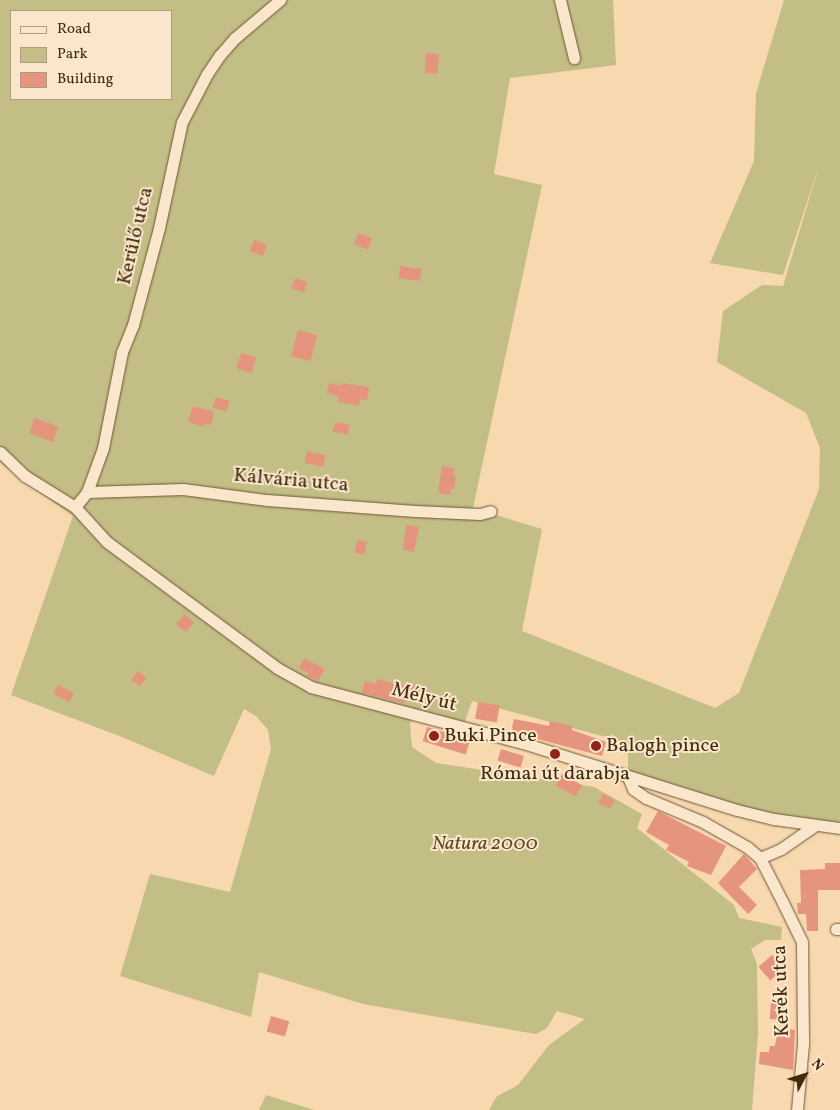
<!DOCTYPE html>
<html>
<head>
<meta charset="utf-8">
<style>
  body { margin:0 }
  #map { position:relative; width:840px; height:1110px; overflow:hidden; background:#f7d8af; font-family:Vollkorn,serif }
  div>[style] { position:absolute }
  .green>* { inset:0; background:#c3bd86 }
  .building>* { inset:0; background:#e5957d; transform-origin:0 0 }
  .roads { filter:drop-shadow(0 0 1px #6e5636) drop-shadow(0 0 1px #6e5636) }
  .minor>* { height:11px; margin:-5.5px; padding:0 5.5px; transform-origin:5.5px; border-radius:5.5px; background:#fae6cb }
  .dots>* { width:14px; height:14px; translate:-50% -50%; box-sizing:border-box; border:2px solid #fae6cb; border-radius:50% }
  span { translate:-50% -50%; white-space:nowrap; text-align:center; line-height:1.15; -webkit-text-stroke:4px #fae6cb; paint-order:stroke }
  .street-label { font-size:20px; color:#412b0d }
  .poi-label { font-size:20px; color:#412b0d }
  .left { translate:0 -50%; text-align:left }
  .park-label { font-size:20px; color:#5b4825; font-style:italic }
  .legend { position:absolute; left:10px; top:10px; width:162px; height:90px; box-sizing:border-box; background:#fae6cb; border:1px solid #b09b7f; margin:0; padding:6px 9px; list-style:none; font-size:15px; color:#412b0d }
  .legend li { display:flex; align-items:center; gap:10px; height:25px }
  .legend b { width:25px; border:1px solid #b09b7f }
  .north { position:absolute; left:780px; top:1050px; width:50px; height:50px; -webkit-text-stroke:4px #fae6cb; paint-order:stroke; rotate:50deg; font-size:14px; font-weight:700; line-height:20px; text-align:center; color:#412b0d }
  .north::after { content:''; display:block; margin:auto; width:18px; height:22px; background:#412b0d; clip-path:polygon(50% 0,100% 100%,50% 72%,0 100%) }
</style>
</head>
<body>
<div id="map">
  <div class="green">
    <i style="clip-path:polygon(evenodd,0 0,613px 0,616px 65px,510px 78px,494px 174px,542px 185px,473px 508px,542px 529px,522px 631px,715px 708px,739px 693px,819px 489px,820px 448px,806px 413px,717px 362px,723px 311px,762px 285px,783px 286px,820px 163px,783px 275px,710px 263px,754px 161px,756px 93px,784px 0,840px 0,840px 828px,814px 826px,628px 777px,628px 743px,472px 701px,463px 727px,412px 715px,410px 724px,412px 747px,436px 763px,594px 787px,642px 814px,637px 828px,734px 905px,739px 918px,782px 927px,781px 940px,765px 940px,751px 949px,757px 964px,758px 1034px,752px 1110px,489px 1110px,496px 1097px,518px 1085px,549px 1045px,585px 1019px,557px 1011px,547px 1028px,536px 1034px,363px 1004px,259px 972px,251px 1017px,120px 976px,150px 874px,230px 892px,271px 749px,268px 730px,256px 716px,244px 709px,214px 776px,122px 737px,11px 695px,73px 516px,23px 481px,0 462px,0 0,11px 11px,171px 11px,171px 99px,11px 99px,11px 11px)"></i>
    <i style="clip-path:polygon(266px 1095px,314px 1110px,259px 1110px)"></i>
  </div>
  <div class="building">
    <i style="left:426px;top:53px;width:13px;height:20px;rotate:4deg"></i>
    <i style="left:358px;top:233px;width:15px;height:12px;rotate:20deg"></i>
    <i style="left:254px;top:240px;width:14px;height:12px;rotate:21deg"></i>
    <i style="left:400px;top:266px;width:22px;height:12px;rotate:8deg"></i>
    <i style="left:295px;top:278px;width:13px;height:11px;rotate:18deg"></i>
    <i style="left:298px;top:330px;width:20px;height:27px;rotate:15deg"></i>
    <i style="left:241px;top:353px;width:16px;height:16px;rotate:18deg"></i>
    <i style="clip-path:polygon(329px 383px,341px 386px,341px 383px,369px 387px,367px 400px,360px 399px,359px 406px,338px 402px,339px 397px,327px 393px)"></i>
    <i style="left:216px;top:397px;width:14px;height:11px;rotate:17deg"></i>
    <i style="clip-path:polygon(193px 406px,214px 412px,211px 425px,205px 423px,204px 427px,188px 422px)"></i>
    <i style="left:35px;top:418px;width:25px;height:16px;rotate:21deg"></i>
    <i style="left:335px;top:422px;width:15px;height:10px;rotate:11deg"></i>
    <i style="left:307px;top:451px;width:19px;height:12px;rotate:12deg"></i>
    <i style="clip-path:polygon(442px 466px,454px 468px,453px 476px,456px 476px,454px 489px,451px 489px,450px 495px,438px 493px)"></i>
    <i style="clip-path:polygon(406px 525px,419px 527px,414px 552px,403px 550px)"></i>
    <i style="left:357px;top:540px;width:10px;height:13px;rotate:11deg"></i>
    <i style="left:184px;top:614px;width:13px;height:13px;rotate:39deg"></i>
    <i style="clip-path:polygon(304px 658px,325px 669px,318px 681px,307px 676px,308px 673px,299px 668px)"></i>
    <i style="left:138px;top:671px;width:11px;height:11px;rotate:38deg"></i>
    <i style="clip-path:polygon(377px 679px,409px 687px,409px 684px,424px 688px,421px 703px,405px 700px,404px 703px,362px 693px,365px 681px,376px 684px)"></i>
    <i style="left:58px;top:685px;width:18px;height:10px;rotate:27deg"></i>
    <i style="left:478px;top:702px;width:22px;height:17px;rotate:10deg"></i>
    <i style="clip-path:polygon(514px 719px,549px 726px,550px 721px,572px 726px,572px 730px,606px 742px,602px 756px,511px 732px)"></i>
    <i style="left:427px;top:727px;width:45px;height:15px;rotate:17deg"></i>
    <i style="left:501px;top:749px;width:24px;height:12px;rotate:17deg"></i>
    <i style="left:562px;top:774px;width:23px;height:13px;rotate:29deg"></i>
    <i style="left:603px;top:794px;width:13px;height:10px;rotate:27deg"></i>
    <i style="clip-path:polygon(658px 811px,726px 846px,711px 875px,687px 866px,689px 862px,666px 850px,669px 845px,646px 832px)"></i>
    <i style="clip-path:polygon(744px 854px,757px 869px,739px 887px,757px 905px,748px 914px,718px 883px)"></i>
    <i style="clip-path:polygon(825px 863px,840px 863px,840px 890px,818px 890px,818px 931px,807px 931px,806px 914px,798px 914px,797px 903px,801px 903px,800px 870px,825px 869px)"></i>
    <i style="left:772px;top:955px;width:18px;height:18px;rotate:49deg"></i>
    <i style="left:771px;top:1001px;width:13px;height:18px;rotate:4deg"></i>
    <i style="left:271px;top:1016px;width:19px;height:16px;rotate:16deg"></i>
    <i style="clip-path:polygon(778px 1028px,795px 1030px,793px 1070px,759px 1064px,760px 1052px,769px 1052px,770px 1046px,775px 1046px)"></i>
  </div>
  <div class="roads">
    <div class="minor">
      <i style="left:560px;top:0;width:60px;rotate:76.4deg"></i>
      <i style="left:0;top:452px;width:35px;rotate:44deg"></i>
      <i style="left:25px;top:476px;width:59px;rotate:31.8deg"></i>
      <i style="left:75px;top:507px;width:47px;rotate:47.6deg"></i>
      <i style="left:107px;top:542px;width:212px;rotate:36.5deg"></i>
      <i style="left:277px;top:668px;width:39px;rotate:29deg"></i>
      <i style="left:311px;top:687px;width:219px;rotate:14.8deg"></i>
      <i style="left:523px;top:743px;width:224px;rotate:17.4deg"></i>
      <i style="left:737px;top:810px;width:38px;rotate:14deg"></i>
      <i style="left:774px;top:819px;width:67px;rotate:7.8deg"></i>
      <i style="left:87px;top:492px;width:96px;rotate:-1.8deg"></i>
      <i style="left:183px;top:489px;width:85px;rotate:7.5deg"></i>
      <i style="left:267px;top:500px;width:148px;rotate:4.3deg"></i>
      <i style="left:415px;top:511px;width:65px;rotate:2.6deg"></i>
      <i style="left:480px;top:514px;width:11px;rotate:-15deg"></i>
      <i style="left:75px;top:507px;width:19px;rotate:-51deg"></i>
      <i style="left:87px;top:492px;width:47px;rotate:-70deg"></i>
      <i style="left:103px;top:448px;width:98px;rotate:-78.8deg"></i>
      <i style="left:122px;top:352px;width:29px;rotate:-68deg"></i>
      <i style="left:133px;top:325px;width:100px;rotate:-75deg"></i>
      <i style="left:159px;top:228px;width:108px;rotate:-77.8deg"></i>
      <i style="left:182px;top:122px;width:54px;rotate:-62.5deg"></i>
      <i style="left:207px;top:74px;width:23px;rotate:-56deg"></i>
      <i style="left:220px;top:55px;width:23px;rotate:-49deg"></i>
      <i style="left:235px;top:38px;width:59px;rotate:-40.2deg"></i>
      <i style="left:628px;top:777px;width:13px;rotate:67deg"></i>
      <i style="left:633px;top:789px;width:16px;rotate:35deg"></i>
      <i style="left:646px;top:798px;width:62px;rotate:22.8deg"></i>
      <i style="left:703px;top:822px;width:51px;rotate:29.6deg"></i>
      <i style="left:747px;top:847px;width:17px;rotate:40deg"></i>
      <i style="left:760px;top:858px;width:51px;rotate:62.9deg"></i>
      <i style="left:783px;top:903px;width:43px;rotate:64deg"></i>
      <i style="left:802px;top:942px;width:102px;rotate:89.4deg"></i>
      <i style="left:803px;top:1044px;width:66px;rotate:95.2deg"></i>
      <i style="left:760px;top:858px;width:23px;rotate:-23deg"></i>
      <i style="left:781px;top:849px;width:40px;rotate:-34.9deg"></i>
      <i style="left:836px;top:929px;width:4px"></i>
    </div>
  </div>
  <div class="dots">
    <i style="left:434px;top:736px;background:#8f2418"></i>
    <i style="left:596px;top:746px;background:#8f2418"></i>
    <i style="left:555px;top:754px;background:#8f2418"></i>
  </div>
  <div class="street-label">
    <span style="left:136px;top:236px;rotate:-77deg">Kerülő utca</span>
    <span style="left:291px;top:481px;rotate:5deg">Kálvária utca</span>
    <span style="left:424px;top:698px;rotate:14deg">Mély út</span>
    <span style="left:782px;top:991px;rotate:-92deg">Kerék utca</span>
  </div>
  <div class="poi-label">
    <span class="left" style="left:444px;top:736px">Buki Pince</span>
    <span class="left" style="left:606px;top:746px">Balogh pince</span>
    <span style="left:555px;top:774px">Római út darabja</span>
  </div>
  <div class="park-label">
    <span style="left:485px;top:844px">Natura 2000</span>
  </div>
  <ul class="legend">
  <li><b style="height:6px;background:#fae6cb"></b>Road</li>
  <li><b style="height:14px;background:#c3bd86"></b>Park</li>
  <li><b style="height:14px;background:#e5957d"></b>Building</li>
  </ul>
  <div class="north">N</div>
</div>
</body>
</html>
